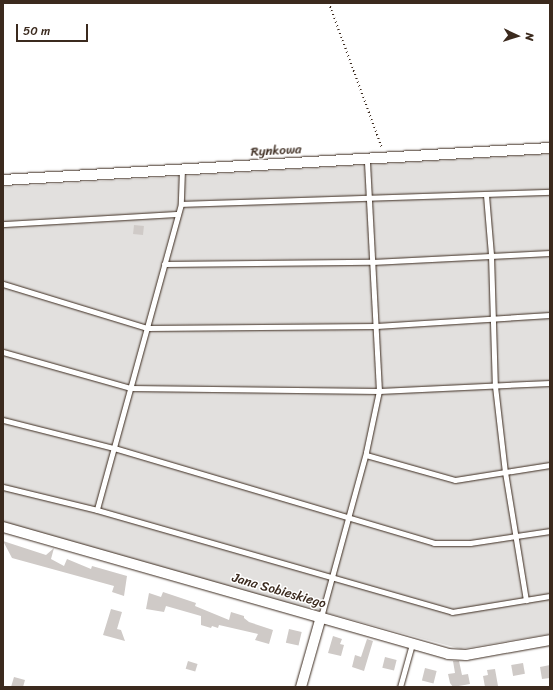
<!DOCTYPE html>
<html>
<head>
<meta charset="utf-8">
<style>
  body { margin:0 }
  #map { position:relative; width:553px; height:690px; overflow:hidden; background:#fff; font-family:Sriracha,sans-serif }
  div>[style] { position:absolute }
  .green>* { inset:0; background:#e2e0de }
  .building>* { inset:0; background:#cfcac7; transform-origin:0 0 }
  .path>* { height:1.5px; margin-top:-0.75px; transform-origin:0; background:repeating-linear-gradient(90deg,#3b2a1e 0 1px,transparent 0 4px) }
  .roads { filter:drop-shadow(0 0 1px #3b2a1e) drop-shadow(0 0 1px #3b2a1e) }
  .lane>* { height:5px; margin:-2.5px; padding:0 2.5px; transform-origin:2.5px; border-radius:2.5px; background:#fff }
  .street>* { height:10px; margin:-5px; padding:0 5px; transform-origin:5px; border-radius:5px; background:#fff }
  span { translate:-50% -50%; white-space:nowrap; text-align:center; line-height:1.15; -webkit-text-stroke:3px #fff; paint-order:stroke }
  .street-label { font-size:13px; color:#3b2a1e }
  .frame { position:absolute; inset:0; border:4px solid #3b2a1e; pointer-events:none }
  .north { position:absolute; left:497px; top:16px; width:40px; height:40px; -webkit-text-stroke:3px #fff; paint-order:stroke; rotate:94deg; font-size:11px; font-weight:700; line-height:16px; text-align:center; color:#3b2a1e }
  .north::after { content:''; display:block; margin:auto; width:14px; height:18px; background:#3b2a1e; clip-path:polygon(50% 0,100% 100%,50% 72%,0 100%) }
  .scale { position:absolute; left:16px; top:24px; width:72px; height:18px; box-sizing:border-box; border:2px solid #3b2a1e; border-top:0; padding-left:5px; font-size:12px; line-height:14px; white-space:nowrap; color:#3b2a1e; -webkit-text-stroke:3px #fff; paint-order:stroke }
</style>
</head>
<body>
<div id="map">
  <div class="green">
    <i style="clip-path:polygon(550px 154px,550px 634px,461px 649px,3px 526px,3px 187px)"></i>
  </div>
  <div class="building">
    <i style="left:134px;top:225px;width:10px;height:9px;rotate:6deg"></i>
    <i style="clip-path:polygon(3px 541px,46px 555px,54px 548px,51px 559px,64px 566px,67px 559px,91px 569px,92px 566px,127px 576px,124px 596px,112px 592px,114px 586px,12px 558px)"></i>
    <i style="clip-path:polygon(163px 592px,196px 603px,195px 606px,229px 620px,231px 612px,244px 616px,244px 618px,249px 622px,273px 630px,269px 644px,255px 640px,258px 634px,219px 625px,218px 628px,212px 626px,211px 628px,201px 625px,201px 616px,166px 606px,164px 612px,146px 609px,149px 593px,161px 597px)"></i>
    <i style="clip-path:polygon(111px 609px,122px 612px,117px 629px,121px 630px,125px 641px,103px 635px)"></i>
    <i style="left:289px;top:629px;width:13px;height:14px;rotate:13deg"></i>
    <i style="clip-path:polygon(333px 636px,342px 639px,340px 644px,344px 645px,341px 656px,328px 653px)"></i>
    <i style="clip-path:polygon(367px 639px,373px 641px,364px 671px,352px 667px,355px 655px,361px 657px)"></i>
    <i style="left:385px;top:657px;width:12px;height:11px;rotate:14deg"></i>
    <i style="left:188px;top:661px;width:10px;height:8px;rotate:17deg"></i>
    <i style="clip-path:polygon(453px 661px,459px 661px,462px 675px,468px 674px,470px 684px,453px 687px,450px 683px,448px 674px,455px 673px)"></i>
    <i style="left:523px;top:663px;width:11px;height:12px;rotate:80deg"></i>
    <i style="clip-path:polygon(550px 665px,550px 678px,542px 679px,540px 667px)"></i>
    <i style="left:425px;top:668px;width:12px;height:13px;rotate:14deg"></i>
    <i style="clip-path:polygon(495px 669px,498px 686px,485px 687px,483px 676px,488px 675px,487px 670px)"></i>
    <i style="clip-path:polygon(14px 677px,25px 680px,23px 687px,11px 687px)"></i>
  </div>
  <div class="path">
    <i style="left:329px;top:3px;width:154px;rotate:69.9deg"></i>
  </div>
  <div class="roads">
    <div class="lane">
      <i style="left:182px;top:169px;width:35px;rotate:92deg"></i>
      <i style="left:181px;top:204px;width:317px;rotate:105.4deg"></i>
      <i style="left:97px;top:510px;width:369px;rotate:16deg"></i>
      <i style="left:452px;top:612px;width:99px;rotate:-9.3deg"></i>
      <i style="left:486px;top:195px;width:60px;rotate:85.2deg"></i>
      <i style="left:491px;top:255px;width:131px;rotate:88.3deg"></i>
      <i style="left:495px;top:386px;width:87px;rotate:83.4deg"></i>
      <i style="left:505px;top:472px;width:130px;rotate:80.7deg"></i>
      <i style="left:181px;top:204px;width:369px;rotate:-1.9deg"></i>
      <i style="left:3px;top:224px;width:175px;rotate:-3.3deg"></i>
      <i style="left:164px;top:264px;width:208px;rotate:-0.6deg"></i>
      <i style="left:372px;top:262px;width:178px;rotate:-2.9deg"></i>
      <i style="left:3px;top:284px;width:151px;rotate:17deg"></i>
      <i style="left:147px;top:328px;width:229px;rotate:-0.5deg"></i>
      <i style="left:376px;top:326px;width:174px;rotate:-3.6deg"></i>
      <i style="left:3px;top:352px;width:132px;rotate:15.8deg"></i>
      <i style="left:130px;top:388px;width:249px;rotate:0.7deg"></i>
      <i style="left:379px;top:391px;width:171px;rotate:-2.7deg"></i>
      <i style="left:3px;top:420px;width:114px;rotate:14.2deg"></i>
      <i style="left:114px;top:448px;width:334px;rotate:16.5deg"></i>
      <i style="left:434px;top:543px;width:36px"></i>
      <i style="left:470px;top:543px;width:81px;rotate:-8.5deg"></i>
      <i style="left:366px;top:455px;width:92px;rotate:15.7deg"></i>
      <i style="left:455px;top:480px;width:96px;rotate:-9deg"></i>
      <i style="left:3px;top:487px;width:97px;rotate:13.7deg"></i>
      <i style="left:321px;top:617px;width:171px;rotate:-74.7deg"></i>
      <i style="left:366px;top:452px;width:62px;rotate:-78deg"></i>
      <i style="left:379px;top:391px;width:232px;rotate:-93deg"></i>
      <i style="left:400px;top:687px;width:45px;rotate:-74.4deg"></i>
    </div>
    <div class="street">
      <i style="left:3px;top:180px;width:548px;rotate:-3.35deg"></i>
      <i style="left:3px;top:527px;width:463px;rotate:15.9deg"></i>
      <i style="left:448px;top:654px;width:18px;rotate:3deg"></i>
      <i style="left:466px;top:655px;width:85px;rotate:-10.1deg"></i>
      <i style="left:301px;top:687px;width:73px;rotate:-74.1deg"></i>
    </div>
  </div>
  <div class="street-label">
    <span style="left:276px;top:151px;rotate:-3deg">Rynkowa</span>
    <span style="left:279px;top:591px;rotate:16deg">Jana Sobieskiego</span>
  </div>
  <div class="frame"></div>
  <div class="north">N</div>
  <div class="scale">50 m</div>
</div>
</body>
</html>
